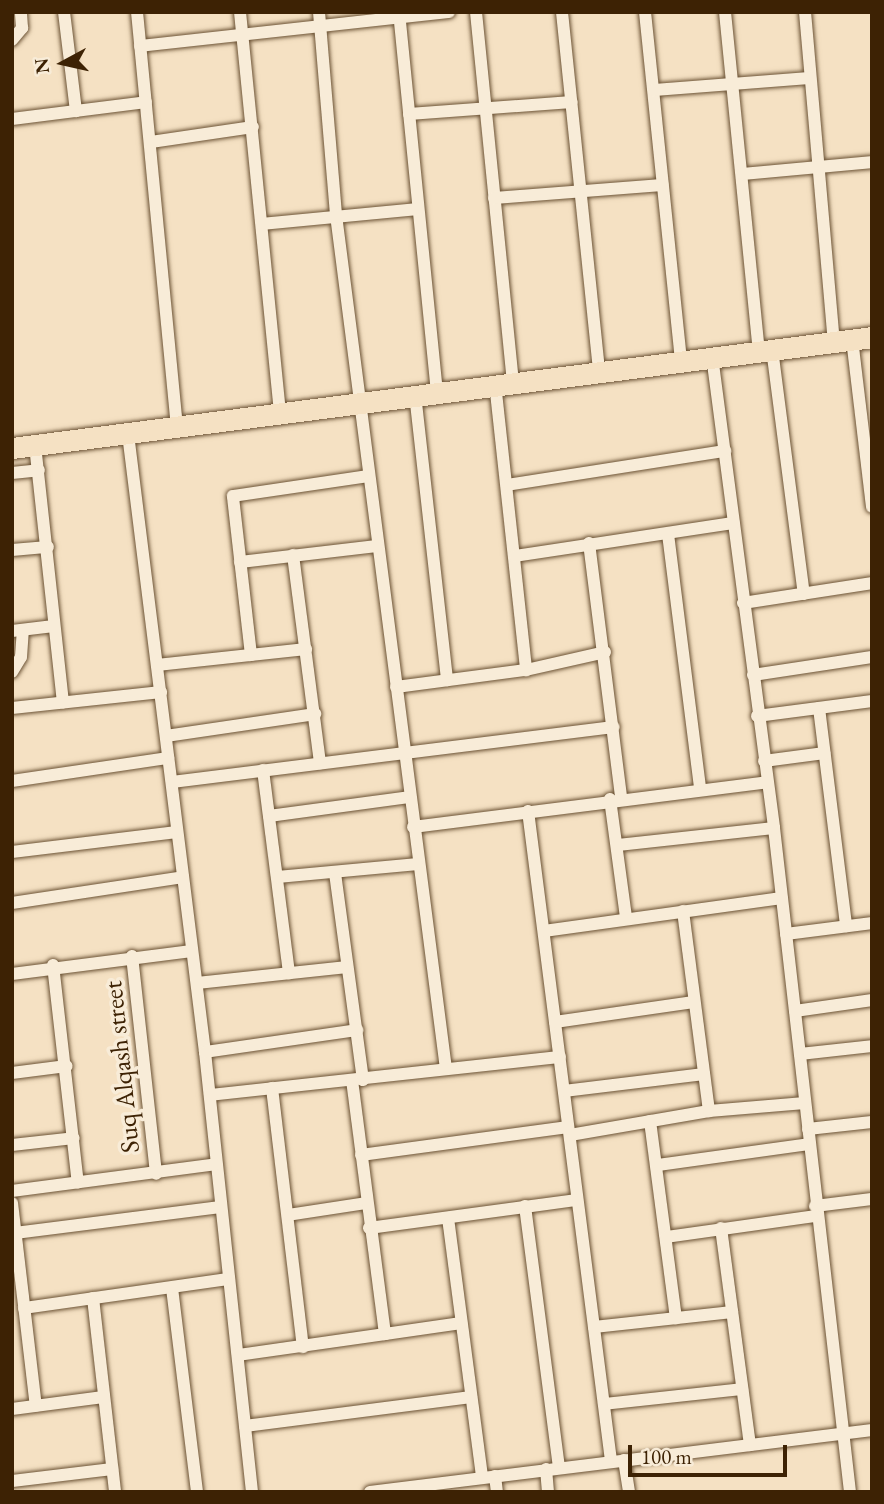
<!DOCTYPE html>
<html>
<head>
<meta charset="utf-8">
<style>
  body { margin:0 }
  #map { position:relative; width:884px; height:1504px; overflow:hidden; background:#f5e1c3; font-family:"EB Garamond",serif }
  div>[style] { position:absolute }
  .roads { filter:drop-shadow(0 0 2px #6b5234) drop-shadow(0 0 2px #6b5234) }
  .minor>* { height:12px; margin:-6px; padding:0 6px; transform-origin:6px; border-radius:6px; background:#f8ecd8 }
  .trunk>* { height:21px; margin:-10.5px; padding:0 10.5px; transform-origin:10.5px; border-radius:10.5px; background:#f5e1c3 }
  span { translate:-50% -50%; white-space:nowrap; text-align:center; line-height:1.15; -webkit-text-stroke:7px #f8ecd8; paint-order:stroke }
  .street-label { font-size:26px; color:#3d2204 }
  .frame { position:absolute; inset:0; border:14px solid #3d2204; pointer-events:none }
  .north { position:absolute; left:28px; top:28px; width:70px; height:70px; -webkit-text-stroke:5px #f8ecd8; paint-order:stroke; rotate:262deg; font-size:19px; font-weight:700; line-height:28px; text-align:center; color:#3d2204 }
  .north::after { content:''; display:block; margin:auto; width:24px; height:32px; background:#3d2204; clip-path:polygon(50% 0,100% 100%,50% 72%,0 100%) }
  .scale { position:absolute; left:628px; top:1445px; width:159px; height:32px; box-sizing:border-box; border:4px solid #3d2204; border-top:0; padding-left:9px; font-size:21px; line-height:24px; white-space:nowrap; color:#3d2204; -webkit-text-stroke:5px #f8ecd8; paint-order:stroke }
</style>
</head>
<body>
<div id="map">
  <div class="roads">
    <div class="minor">
      <i style="left:64px;top:12px;width:100px;rotate:83.1deg"></i>
      <i style="left:137px;top:12px;width:417px;rotate:84.5deg"></i>
      <i style="left:240px;top:12px;width:402px;rotate:84.3deg"></i>
      <i style="left:319px;top:12px;width:204px;rotate:85.2deg"></i>
      <i style="left:336px;top:215px;width:861px;rotate:82.66deg"></i>
      <i style="left:399px;top:12px;width:381px;rotate:84.3deg"></i>
      <i style="left:476px;top:12px;width:371px;rotate:84.3deg"></i>
      <i style="left:562px;top:12px;width:359px;rotate:84.1deg"></i>
      <i style="left:645px;top:12px;width:350px;rotate:84.1deg"></i>
      <i style="left:725px;top:12px;width:340px;rotate:84.3deg"></i>
      <i style="left:805px;top:12px;width:330px;rotate:85deg"></i>
      <i style="left:12px;top:40px;width:16px;rotate:-50deg"></i>
      <i style="left:22px;top:28px;width:16px;rotate:-94deg"></i>
      <i style="left:140px;top:46px;width:311px;rotate:-6.3deg"></i>
      <i style="left:654px;top:90px;width:156px;rotate:-4.4deg"></i>
      <i style="left:409px;top:114px;width:163px;rotate:-4.2deg"></i>
      <i style="left:12px;top:119px;width:135px;rotate:-7.2deg"></i>
      <i style="left:151px;top:142px;width:103px;rotate:-8.4deg"></i>
      <i style="left:743px;top:174px;width:130px;rotate:-5.3deg"></i>
      <i style="left:494px;top:198px;width:169px;rotate:-4.4deg"></i>
      <i style="left:262px;top:224px;width:156px;rotate:-5.5deg"></i>
      <i style="left:852px;top:339px;width:169px;rotate:83.2deg"></i>
      <i style="left:772px;top:349px;width:247px;rotate:82.6deg"></i>
      <i style="left:712px;top:356px;width:476px;rotate:82.5deg"></i>
      <i style="left:774px;top:828px;width:668px;rotate:83.47deg"></i>
      <i style="left:495px;top:383px;width:289px;rotate:83.8deg"></i>
      <i style="left:415px;top:394px;width:288px;rotate:83.6deg"></i>
      <i style="left:128px;top:434px;width:623px;rotate:82.9deg"></i>
      <i style="left:205px;top:1052px;width:443px;rotate:83.9deg"></i>
      <i style="left:35px;top:445px;width:259px;rotate:83.8deg"></i>
      <i style="left:12px;top:473px;width:27px;rotate:-6deg"></i>
      <i style="left:507px;top:485px;width:221px;rotate:-8.9deg"></i>
      <i style="left:668px;top:534px;width:255px;rotate:82.8deg"></i>
      <i style="left:589px;top:543px;width:257px;rotate:82.8deg"></i>
      <i style="left:12px;top:550px;width:36px;rotate:-5deg"></i>
      <i style="left:293px;top:555px;width:210px;rotate:82.6deg"></i>
      <i style="left:515px;top:556px;width:221px;rotate:-8.6deg"></i>
      <i style="left:240px;top:562px;width:138px;rotate:-6.7deg"></i>
      <i style="left:743px;top:603px;width:131px;rotate:-8.8deg"></i>
      <i style="left:12px;top:631px;width:42px;rotate:-6.8deg"></i>
      <i style="left:251px;top:655px;width:160px;rotate:-96.5deg"></i>
      <i style="left:233px;top:496px;width:136px;rotate:-8.4deg"></i>
      <i style="left:157px;top:665px;width:150px;rotate:-6.1deg"></i>
      <i style="left:12px;top:672px;width:17px;rotate:-59deg"></i>
      <i style="left:21px;top:657px;width:26px;rotate:-86deg"></i>
      <i style="left:753px;top:675px;width:120px;rotate:-8.6deg"></i>
      <i style="left:396px;top:687px;width:131px;rotate:-7.5deg"></i>
      <i style="left:526px;top:670px;width:81px;rotate:-12.8deg"></i>
      <i style="left:12px;top:708px;width:150px;rotate:-6.1deg"></i>
      <i style="left:819px;top:708px;width:220px;rotate:82.9deg"></i>
      <i style="left:757px;top:716px;width:116px;rotate:-7.4deg"></i>
      <i style="left:166px;top:736px;width:151px;rotate:-8.4deg"></i>
      <i style="left:764px;top:761px;width:61px;rotate:-7.6deg"></i>
      <i style="left:263px;top:770px;width:205px;rotate:82.7deg"></i>
      <i style="left:12px;top:781px;width:158px;rotate:-8.4deg"></i>
      <i style="left:172px;top:782px;width:445px;rotate:-7.1deg"></i>
      <i style="left:610px;top:799px;width:120px;rotate:82.3deg"></i>
      <i style="left:528px;top:811px;width:655px;rotate:82.72deg"></i>
      <i style="left:269px;top:816px;width:141px;rotate:-7.7deg"></i>
      <i style="left:413px;top:827px;width:357px;rotate:-7.2deg"></i>
      <i style="left:618px;top:845px;width:157px;rotate:-6.2deg"></i>
      <i style="left:12px;top:852px;width:166px;rotate:-6.9deg"></i>
      <i style="left:335px;top:873px;width:209px;rotate:82.3deg"></i>
      <i style="left:278px;top:877px;width:140px;rotate:-5.3deg"></i>
      <i style="left:12px;top:903px;width:173px;rotate:-8.6deg"></i>
      <i style="left:683px;top:911px;width:202px;rotate:82.6deg"></i>
      <i style="left:544px;top:931px;width:240px;rotate:-7.9deg"></i>
      <i style="left:786px;top:934px;width:87px;rotate:-7.3deg"></i>
      <i style="left:132px;top:956px;width:219px;rotate:83.7deg"></i>
      <i style="left:53px;top:965px;width:219px;rotate:83.5deg"></i>
      <i style="left:12px;top:974px;width:181px;rotate:-7.3deg"></i>
      <i style="left:197px;top:983px;width:151px;rotate:-6.1deg"></i>
      <i style="left:795px;top:1011px;width:78px;rotate:-8.1deg"></i>
      <i style="left:555px;top:1022px;width:140px;rotate:-8.2deg"></i>
      <i style="left:205px;top:1052px;width:154px;rotate:-8.2deg"></i>
      <i style="left:800px;top:1054px;width:72px;rotate:-6.3deg"></i>
      <i style="left:12px;top:1073px;width:55px;rotate:-7.3deg"></i>
      <i style="left:272px;top:1088px;width:261px;rotate:83.2deg"></i>
      <i style="left:564px;top:1091px;width:141px;rotate:-6.9deg"></i>
      <i style="left:210px;top:1095px;width:352px;rotate:-6.2deg"></i>
      <i style="left:650px;top:1121px;width:199px;rotate:82.5deg"></i>
      <i style="left:808px;top:1129px;width:64px;rotate:-6.2deg"></i>
      <i style="left:570px;top:1135px;width:141px;rotate:-9.8deg"></i>
      <i style="left:709px;top:1111px;width:96px;rotate:-4.8deg"></i>
      <i style="left:12px;top:1145px;width:62px;rotate:-6.4deg"></i>
      <i style="left:361px;top:1155px;width:209px;rotate:-7.7deg"></i>
      <i style="left:658px;top:1165px;width:152px;rotate:-7.9deg"></i>
      <i style="left:12px;top:1191px;width:206px;rotate:-7.5deg"></i>
      <i style="left:12px;top:1203px;width:204px;rotate:83.3deg"></i>
      <i style="left:525px;top:1206px;width:264px;rotate:82.6deg"></i>
      <i style="left:815px;top:1206px;width:57px;rotate:-7deg"></i>
      <i style="left:288px;top:1215px;width:79px;rotate:-8.7deg"></i>
      <i style="left:448px;top:1218px;width:261px;rotate:82.5deg"></i>
      <i style="left:369px;top:1228px;width:210px;rotate:-7.7deg"></i>
      <i style="left:721px;top:1228px;width:219px;rotate:82.4deg"></i>
      <i style="left:15px;top:1233px;width:207px;rotate:-7.2deg"></i>
      <i style="left:666px;top:1237px;width:151px;rotate:-8deg"></i>
      <i style="left:172px;top:1288px;width:206px;rotate:83deg"></i>
      <i style="left:93px;top:1298px;width:195px;rotate:83.5deg"></i>
      <i style="left:24px;top:1308px;width:207px;rotate:-8.1deg"></i>
      <i style="left:594px;top:1327px;width:139px;rotate:-6.2deg"></i>
      <i style="left:385px;top:1334px;width:77px;rotate:-8.2deg"></i>
      <i style="left:238px;top:1355px;width:148px;rotate:-8.1deg"></i>
      <i style="left:385px;top:1334px;width:255px;rotate:-97.4deg"></i>
      <i style="left:604px;top:1404px;width:139px;rotate:-6.2deg"></i>
      <i style="left:12px;top:1409px;width:92px;rotate:-7.5deg"></i>
      <i style="left:245px;top:1426px;width:228px;rotate:-7.3deg"></i>
      <i style="left:624px;top:1460px;width:32px;rotate:81deg"></i>
      <i style="left:546px;top:1469px;width:23px;rotate:85deg"></i>
      <i style="left:495px;top:1476px;width:16px;rotate:83deg"></i>
      <i style="left:12px;top:1481px;width:101px;rotate:-6.8deg"></i>
      <i style="left:370px;top:1492px;width:506px;rotate:-7.04deg"></i>
    </div>
    <div class="trunk">
      <i style="left:12px;top:448px;width:867px;rotate:-7.35deg"></i>
    </div>
  </div>
  <div class="street-label">
    <span style="left:122px;top:1067px;rotate:-96deg">Suq Alqash street</span>
  </div>
  <div class="frame"></div>
  <div class="north">N</div>
  <div class="scale">100 m</div>
</div>
</body>
</html>
